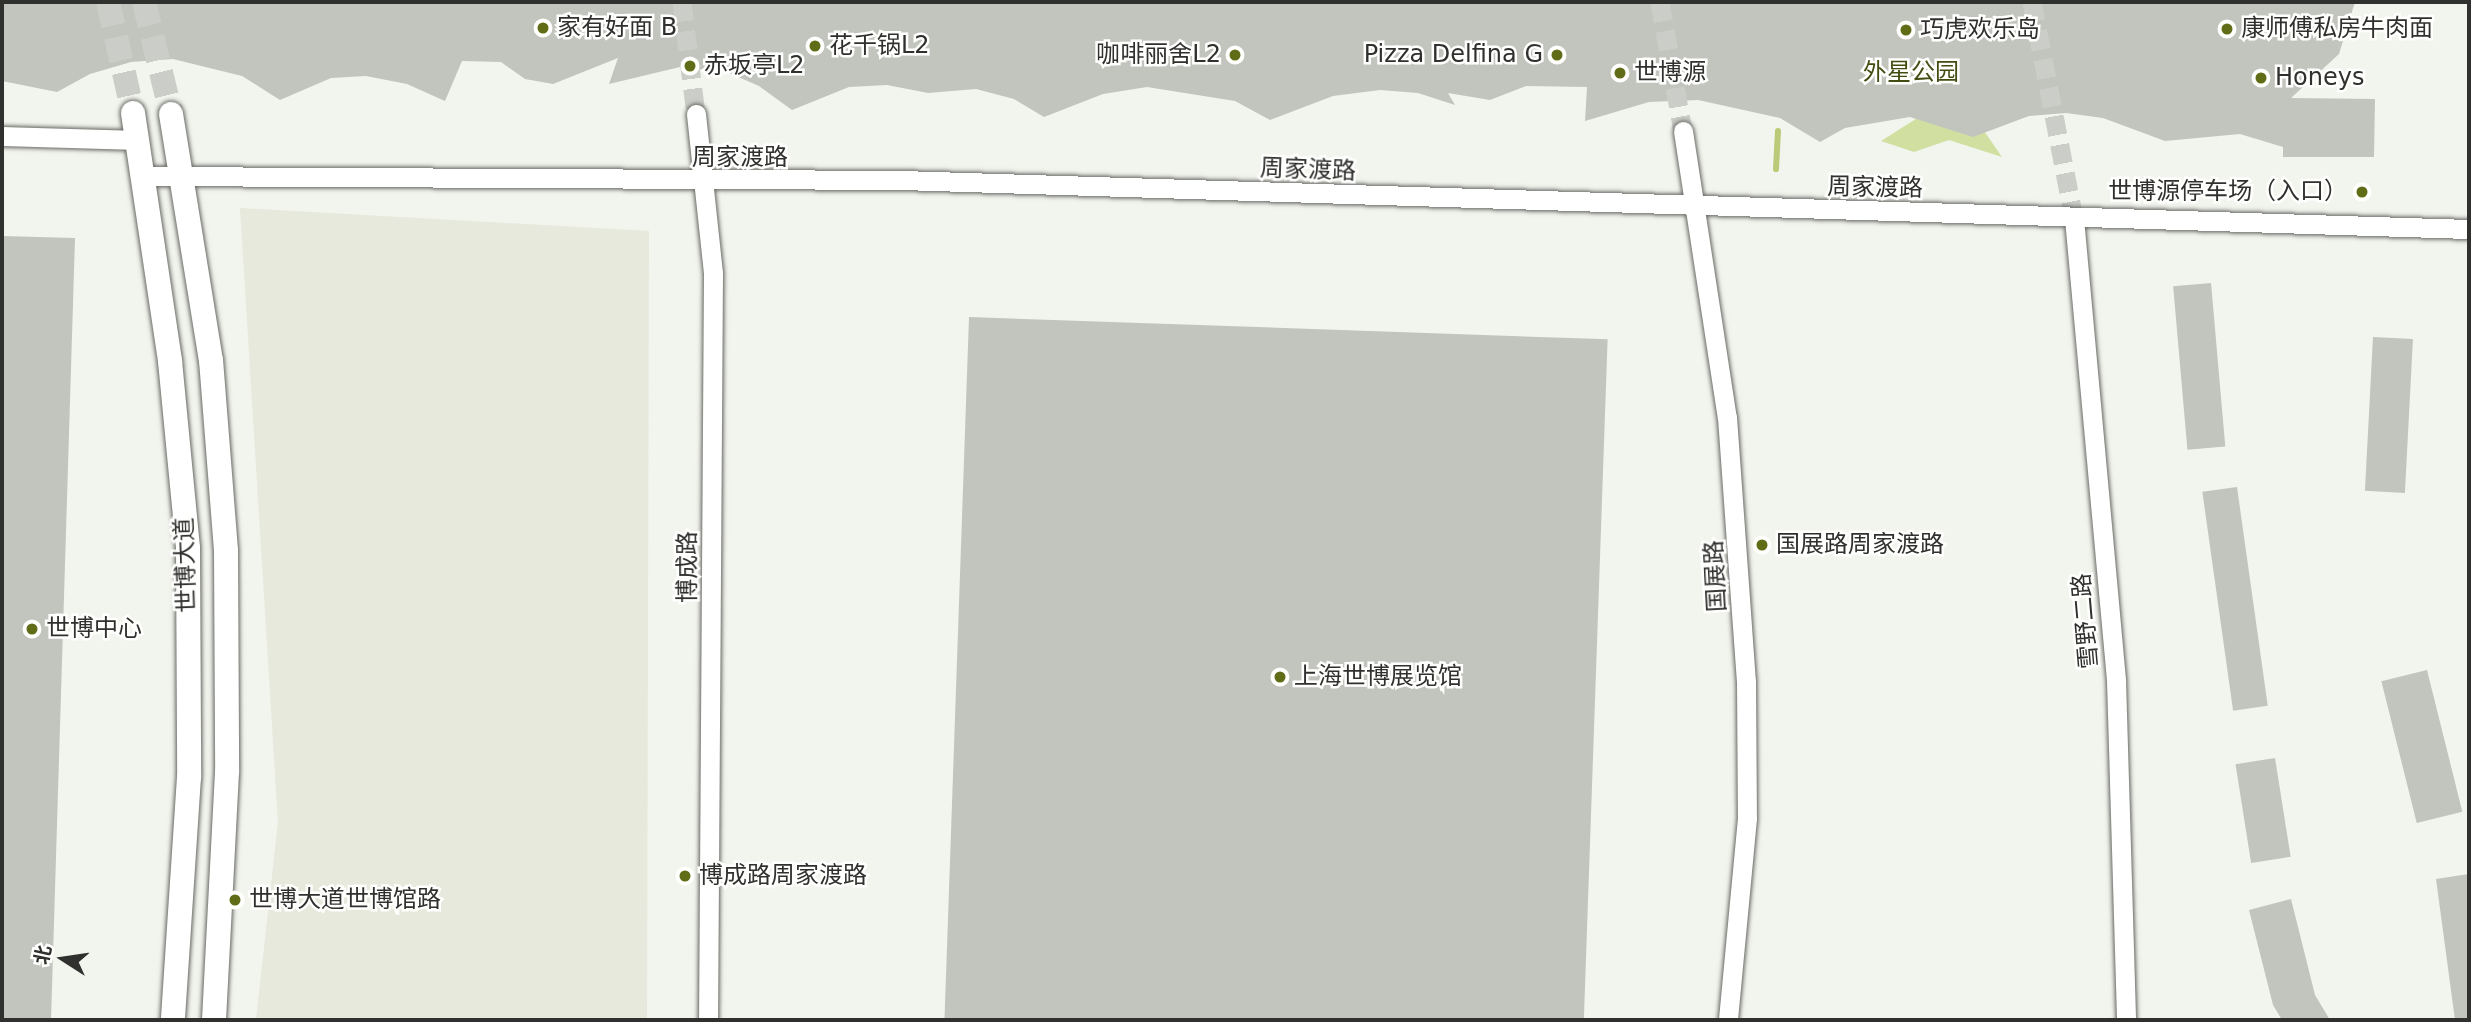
<!DOCTYPE html>
<html>
<head>
<meta charset="utf-8">
<style>
  body { margin:0 }
  #map { position:relative; width:2471px; height:1022px; overflow:hidden; background:#f2f4ee; font-family:"DejaVu Sans","Noto Sans SC",sans-serif }
  div>[style] { position:absolute }
  .built>* { inset:0; background:#e6e9dc }
  .green>* { inset:0; background:#d1dfa1 }
  .stream>* { height:6px; margin:-3px; padding:0 3px; transform-origin:3px; border-radius:3px; background:#baca79 }
  .building>* { inset:0; background:#c2c4be; transform-origin:0 0 }
  .minor-tunnel>* { height:19px; margin-top:-9.5px; transform-origin:0; background:repeating-linear-gradient(90deg,#cbcdc8 0 19px,transparent 0 29px) }
  .major-tunnel>* { height:24px; margin-top:-12px; transform-origin:0; background:repeating-linear-gradient(90deg,#cbcdc8 0 24px,transparent 0 36px) }
  .roads { filter:drop-shadow(0 0 2px #696a65) drop-shadow(0 0 2px #696a65) }
  .minor>* { height:19px; margin:-9.5px; padding:0 9.5px; transform-origin:9.5px; border-radius:9.5px; background:#fff }
  .major>* { height:24px; margin:-12px; padding:0 12px; transform-origin:12px; border-radius:12px; background:#fff }
  .dots>* { width:19px; height:19px; translate:-50% -50%; box-sizing:border-box; border:4px solid #fffffe; border-radius:50% }
  span { translate:-50% -50%; white-space:nowrap; text-align:center; line-height:1.15; -webkit-text-stroke:5px #fffffe; paint-order:stroke }
  .poi-label { font-size:24px; color:#30312f }
  .left { translate:0 -50%; text-align:left }
  .right { translate:-100% -50%; text-align:right }
  .park-label { font-size:24px; color:#444d11 }
  .street-label { font-size:24px; color:#30312f }
  .frame { position:absolute; inset:0; border:4px solid #30312f; pointer-events:none }
  .north { position:absolute; left:28px; top:924px; width:70px; height:70px; -webkit-text-stroke:5px #fffffe; paint-order:stroke; rotate:282deg; font-size:19px; font-weight:700; line-height:28px; text-align:center; color:#30312f }
  .north::after { content:''; display:block; margin:auto; width:24px; height:32px; background:#30312f; clip-path:polygon(50% 0,100% 100%,50% 72%,0 100%) }
</style>
</head>
<body>
<div id="map">
  <div class="built">
    <i style="clip-path:polygon(240px 208px,649px 231px,647px 1020px,256px 1020px,278px 822px)"></i>
  </div>
  <div class="green">
    <i style="clip-path:polygon(1949px 98px,1969px 109px,2002px 157px,1949px 140px,1914px 152px,1881px 141px)"></i>
  </div>
  <div class="stream">
    <i style="left:1776px;top:169px;width:38px;rotate:-87deg"></i>
  </div>
  <div class="building">
    <i style="clip-path:polygon(2px 2px,2355px 2px,2339px 54px,2291px 98px,2375px 99px,2374px 157px,2283px 157px,2283px 147px,2240px 134px,2165px 141px,2103px 118px,2066px 113px,2029px 116px,1973px 137px,1910px 117px,1845px 128px,1820px 142px,1780px 118px,1698px 100px,1649px 102px,1585px 121px,1587px 87px,1526px 86px,1490px 100px,1448px 93px,1455px 105px,1418px 93px,1380px 90px,1333px 96px,1270px 120px,1235px 101px,1147px 87px,1103px 94px,1044px 117px,1014px 99px,976px 89px,928px 93px,887px 85px,849px 87px,792px 110px,759px 86px,729px 73px,680px 67px,609px 84px,618px 58px,553px 84px,525px 79px,501px 62px,462px 61px,445px 101px,407px 84px,366px 76px,331px 78px,280px 100px,242px 76px,173px 59px,131px 62px,90px 74px,57px 92px,2px 81px)"></i>
    <i style="clip-path:polygon(2px 236px,75px 238px,51px 1020px,2px 1020px)"></i>
    <i style="left:2211px;top:283px;width:164px;height:38px;rotate:85deg"></i>
    <i style="left:969px;top:317px;width:639px;height:703px;rotate:2deg"></i>
    <i style="left:2373px;top:337px;width:40px;height:154px;rotate:3deg"></i>
    <i style="left:2237px;top:487px;width:221px;height:35px;rotate:82deg"></i>
    <i style="left:2427px;top:670px;width:146px;height:47px;rotate:76deg"></i>
    <i style="left:2275px;top:758px;width:100px;height:40px;rotate:81deg"></i>
    <i style="clip-path:polygon(2469px 874px,2469px 1020px,2455px 1020px,2436px 879px)"></i>
    <i style="clip-path:polygon(2291px 899px,2315px 995px,2330px 1020px,2282px 1020px,2273px 1005px,2249px 910px)"></i>
  </div>
  <div class="minor-tunnel">
    <i style="left:682px;top:2px;width:113px;rotate:82.9deg"></i>
    <i style="left:1660px;top:2px;width:131px;rotate:79.9deg"></i>
    <i style="left:2032px;top:2px;width:220px;rotate:79deg"></i>
  </div>
  <div class="major-tunnel">
    <i style="left:108px;top:2px;width:114px;rotate:77.3deg"></i>
    <i style="left:144px;top:2px;width:115px;rotate:76.4deg"></i>
  </div>
  <div class="roads">
    <div class="minor">
      <i style="left:696px;top:114px;width:160px;rotate:83.9deg"></i>
      <i style="left:713px;top:273px;width:747px;rotate:90.38deg"></i>
      <i style="left:1683px;top:131px;width:289px;rotate:81.3deg"></i>
      <i style="left:1727px;top:417px;width:265px;rotate:85.9deg"></i>
      <i style="left:1746px;top:681px;width:137px;rotate:89.6deg"></i>
      <i style="left:1747px;top:818px;width:203px;rotate:95.4deg"></i>
      <i style="left:2px;top:136px;width:136px;rotate:1.7deg"></i>
      <i style="left:145px;top:176px;width:756px;rotate:0.3deg"></i>
      <i style="left:901px;top:180px;width:1569px;rotate:1.79deg"></i>
      <i style="left:2074px;top:218px;width:464px;rotate:84.8deg"></i>
      <i style="left:2116px;top:680px;width:340px;rotate:88.3deg"></i>
    </div>
    <div class="major">
      <i style="left:133px;top:113px;width:251px;rotate:81.5deg"></i>
      <i style="left:170px;top:361px;width:188px;rotate:84.5deg"></i>
      <i style="left:188px;top:548px;width:229px;rotate:89.7deg"></i>
      <i style="left:189px;top:777px;width:244px;rotate:93.8deg"></i>
      <i style="left:171px;top:114px;width:249px;rotate:80.8deg"></i>
      <i style="left:211px;top:360px;width:191px;rotate:85.5deg"></i>
      <i style="left:226px;top:550px;width:222px;rotate:89.7deg"></i>
      <i style="left:227px;top:772px;width:248px;rotate:93deg"></i>
    </div>
  </div>
  <div class="dots">
    <i style="left:543px;top:28px;background:#606d16"></i>
    <i style="left:2227px;top:29px;background:#606d16"></i>
    <i style="left:1906px;top:30px;background:#606d16"></i>
    <i style="left:815px;top:46px;background:#606d16"></i>
    <i style="left:1235px;top:55px;background:#606d16"></i>
    <i style="left:1557px;top:55px;background:#606d16"></i>
    <i style="left:690px;top:66px;background:#606d16"></i>
    <i style="left:1620px;top:73px;background:#606d16"></i>
    <i style="left:2261px;top:78px;background:#606d16"></i>
    <i style="left:2362px;top:192px;background:#606d16"></i>
    <i style="left:1762px;top:545px;background:#606d16"></i>
    <i style="left:32px;top:629px;background:#606d16"></i>
    <i style="left:1280px;top:677px;background:#606d16"></i>
    <i style="left:685px;top:876px;background:#606d16"></i>
    <i style="left:235px;top:900px;background:#606d16"></i>
  </div>
  <div class="poi-label">
    <span class="left" style="left:557px;top:28px">家有好面 B</span>
    <span class="left" style="left:2241px;top:29px">康师傅私房牛肉面</span>
    <span class="left" style="left:1920px;top:30px">巧虎欢乐岛</span>
    <span class="left" style="left:829px;top:46px">花千锅L2</span>
    <span class="right" style="left:1221px;top:55px">咖啡丽舍L2</span>
    <span class="right" style="left:1543px;top:55px">Pizza Delfina G</span>
    <span class="left" style="left:704px;top:66px">赤坂亭L2</span>
    <span class="left" style="left:1634px;top:73px">世博源</span>
    <span class="left" style="left:2275px;top:78px">Honeys</span>
    <span class="right" style="left:2348px;top:192px">世博源停车场（入口）</span>
    <span class="left" style="left:1776px;top:545px">国展路周家渡路</span>
    <span class="left" style="left:46px;top:629px">世博中心</span>
    <span class="left" style="left:1294px;top:677px">上海世博展览馆</span>
    <span class="left" style="left:699px;top:876px">博成路周家渡路</span>
    <span class="left" style="left:249px;top:900px">世博大道世博馆路</span>
  </div>
  <div class="park-label">
    <span style="left:1911px;top:73px">外星公园</span>
  </div>
  <div class="street-label">
    <span style="left:740px;top:158px">周家渡路</span>
    <span style="left:1308px;top:170px;rotate:2deg">周家渡路</span>
    <span style="left:1875px;top:188px;rotate:1deg">周家渡路</span>
    <span style="left:186px;top:565px;rotate:-92deg">世博大道</span>
    <span style="left:688px;top:567px;rotate:-90deg">博成路</span>
    <span style="left:1716px;top:576px;rotate:-93deg">国展路</span>
    <span style="left:2086px;top:621px;rotate:-95deg">雪野二路</span>
  </div>
  <div class="frame"></div>
  <div class="north">北</div>
</div>
</body>
</html>
